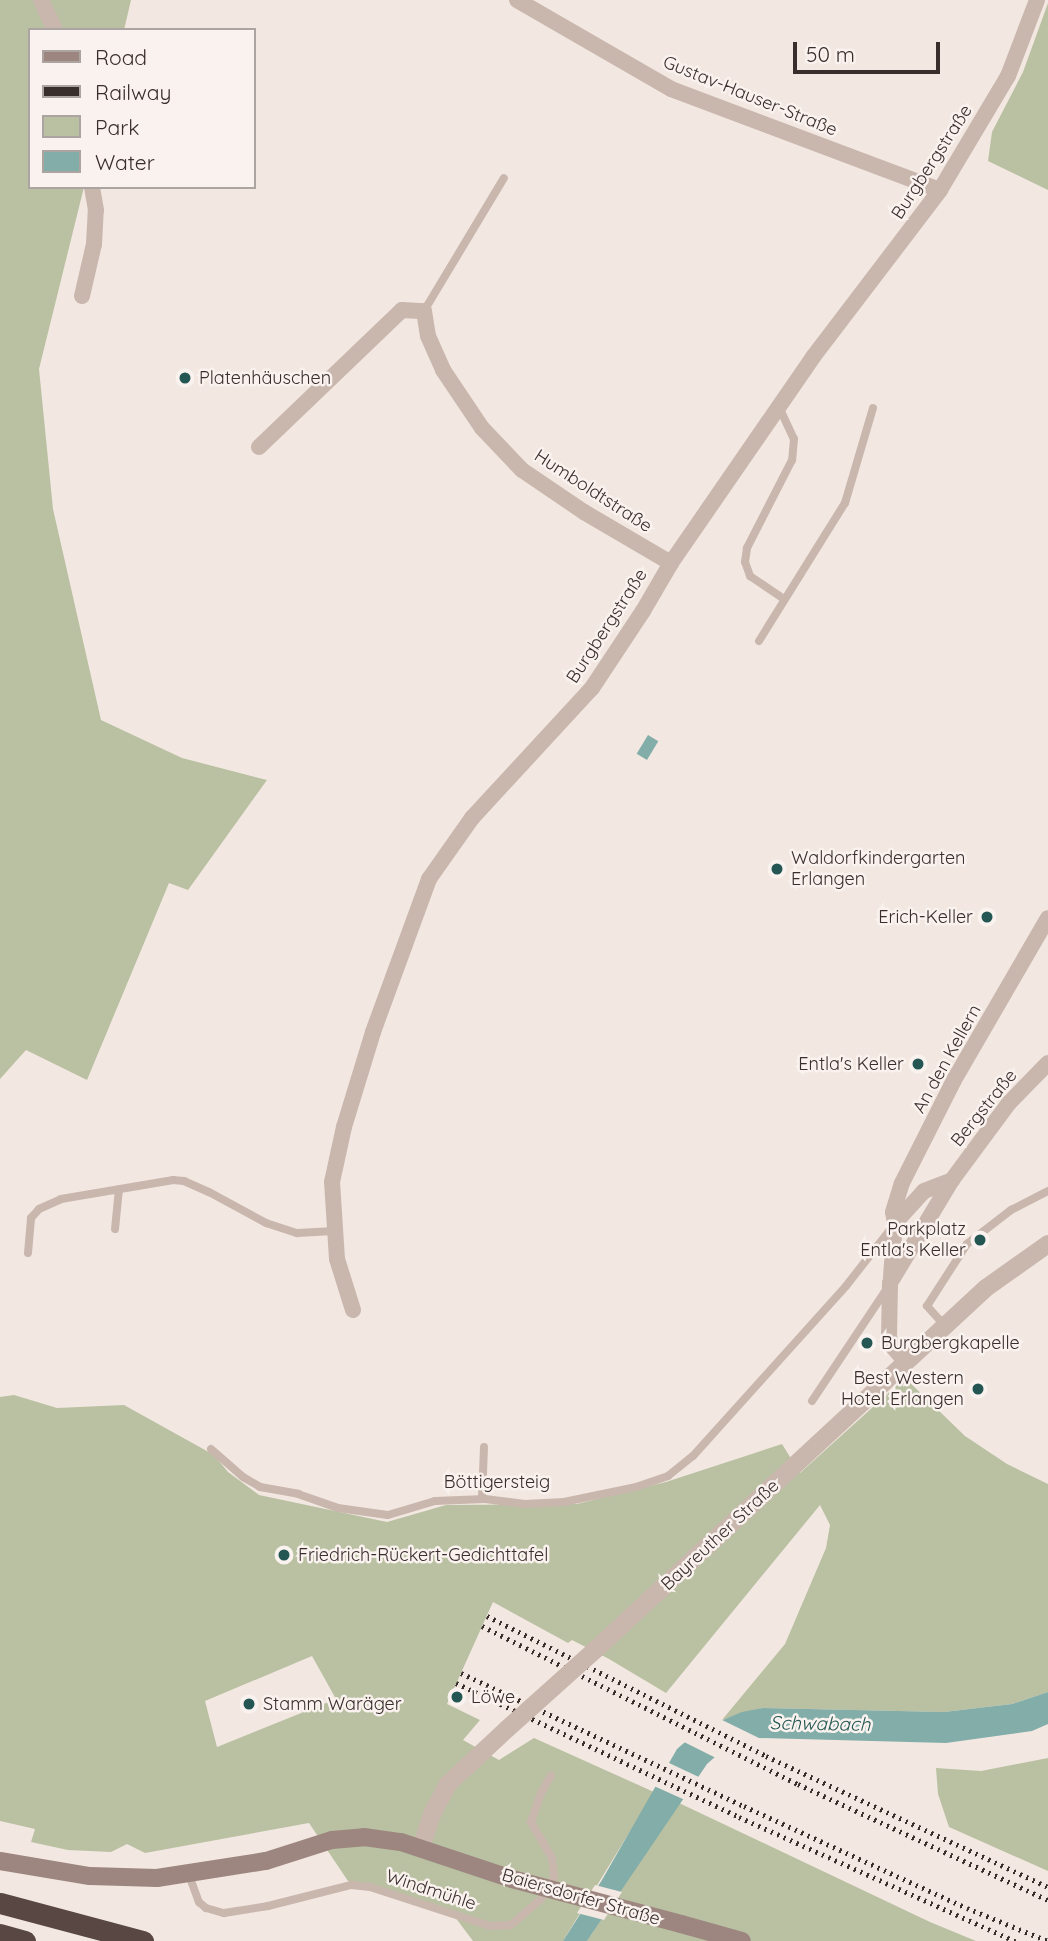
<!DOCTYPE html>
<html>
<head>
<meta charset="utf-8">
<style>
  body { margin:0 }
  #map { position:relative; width:1048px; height:1941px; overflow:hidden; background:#f2e8e1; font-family:Quicksand,sans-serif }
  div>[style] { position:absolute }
  .green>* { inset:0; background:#bac0a2 }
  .water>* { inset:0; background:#82ada9; transform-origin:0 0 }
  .pier>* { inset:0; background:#f2e8e1 }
  .service>* { height:8px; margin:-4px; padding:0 4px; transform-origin:4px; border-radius:4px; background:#c9b7ae }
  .minor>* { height:16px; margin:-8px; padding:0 8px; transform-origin:8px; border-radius:8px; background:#c9b7ae }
  .tertiary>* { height:18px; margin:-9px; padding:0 9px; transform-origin:9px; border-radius:9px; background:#c9b7ae }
  .secondary>* { height:18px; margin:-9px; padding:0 9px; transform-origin:9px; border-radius:9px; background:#9d867f }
  .motorway>* { height:21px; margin:-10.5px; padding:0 10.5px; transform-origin:10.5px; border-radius:10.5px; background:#594743 }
  .rail>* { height:5px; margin-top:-2.5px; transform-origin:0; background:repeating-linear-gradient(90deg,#392e2c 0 2px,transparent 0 7px) }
  .tertiary-bridge>* { height:18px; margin:-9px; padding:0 9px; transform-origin:9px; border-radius:9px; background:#c9b7ae }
  .secondary-bridge>* { height:18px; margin:-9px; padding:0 9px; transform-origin:9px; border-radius:9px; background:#9d867f }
  .dots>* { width:19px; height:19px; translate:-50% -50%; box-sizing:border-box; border:4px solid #f9f2ee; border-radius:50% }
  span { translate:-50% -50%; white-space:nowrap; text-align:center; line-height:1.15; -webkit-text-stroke:5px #f9f2ee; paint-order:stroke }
  .street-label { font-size:18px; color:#392e2c }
  .poi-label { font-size:18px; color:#392e2c }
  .left { translate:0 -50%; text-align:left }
  .right { translate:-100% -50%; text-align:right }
  .water-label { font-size:19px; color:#245753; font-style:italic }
  .legend { position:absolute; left:28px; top:28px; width:228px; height:161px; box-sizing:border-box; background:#f9f2ee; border:2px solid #aca4a0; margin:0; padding:9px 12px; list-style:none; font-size:21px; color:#392e2c }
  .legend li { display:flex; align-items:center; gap:14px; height:35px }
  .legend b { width:35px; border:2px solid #aca4a0 }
  .scale { position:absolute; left:793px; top:42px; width:147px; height:32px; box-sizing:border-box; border:4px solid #392e2c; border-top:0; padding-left:9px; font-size:21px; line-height:24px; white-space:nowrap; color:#392e2c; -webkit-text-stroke:5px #f9f2ee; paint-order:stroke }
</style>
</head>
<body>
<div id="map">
  <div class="green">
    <i style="clip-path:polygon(0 0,131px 0,124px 30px,30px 30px,30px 187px,84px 187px,39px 369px,53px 509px,101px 720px,182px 758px,267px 780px,188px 890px,169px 883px,87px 1080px,26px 1050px,0 1079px)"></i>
    <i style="clip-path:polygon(1048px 3px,1048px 190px,988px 161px,992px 132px,1023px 72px)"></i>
    <i style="clip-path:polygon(evenodd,905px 1378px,965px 1436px,1007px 1464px,1048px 1484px,1048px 1692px,1012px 1704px,944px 1712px,763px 1708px,722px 1720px,785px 1644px,826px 1548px,830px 1525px,820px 1505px,666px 1693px,609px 1659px,572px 1640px,568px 1643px,493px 1602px,447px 1704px,480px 1720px,463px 1740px,499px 1760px,534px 1738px,654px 1792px,563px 1941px,473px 1941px,452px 1913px,348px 1881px,309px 1823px,145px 1853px,127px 1844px,111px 1852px,68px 1850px,31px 1842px,35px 1829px,0 1821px,0 1397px,14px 1395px,57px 1408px,124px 1405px,214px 1455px,228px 1472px,259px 1495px,387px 1522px,446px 1505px,577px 1504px,666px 1482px,782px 1444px,800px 1473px,905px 1378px,312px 1656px,336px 1699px,217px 1747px,205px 1701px,312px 1656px)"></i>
    <i style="clip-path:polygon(1048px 1758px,1048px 1871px,949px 1827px,938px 1794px,936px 1768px,981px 1771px)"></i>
    <i style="clip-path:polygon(679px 1803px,930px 1922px,976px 1941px,587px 1941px)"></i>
  </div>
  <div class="water">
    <i style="left:648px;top:735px;width:12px;height:22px;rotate:31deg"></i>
    <i style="clip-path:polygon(1048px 1692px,1048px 1724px,1032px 1731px,946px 1743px,759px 1738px,725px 1748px,707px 1764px,587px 1941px,563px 1941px,602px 1880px,677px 1749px,699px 1730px,742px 1712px,763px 1708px,944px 1712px,1012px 1704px)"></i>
  </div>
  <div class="pier">
    <i style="clip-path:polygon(718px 1718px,759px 1738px,765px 1741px,727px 1751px,718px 1759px,682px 1741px,697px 1727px)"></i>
    <i style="clip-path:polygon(667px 1762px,701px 1778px,685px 1800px,654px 1786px)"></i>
    <i style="clip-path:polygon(595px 1885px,622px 1892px,604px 1920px,577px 1913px)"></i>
  </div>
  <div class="service">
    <i style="left:424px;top:311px;width:155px;rotate:-59deg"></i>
    <i style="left:779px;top:407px;width:35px;rotate:65deg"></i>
    <i style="left:794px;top:439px;width:21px;rotate:95deg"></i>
    <i style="left:792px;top:460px;width:99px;rotate:117.1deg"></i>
    <i style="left:747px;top:548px;width:14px;rotate:98deg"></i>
    <i style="left:745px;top:562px;width:15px;rotate:70deg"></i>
    <i style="left:750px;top:576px;width:41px;rotate:34.1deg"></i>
    <i style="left:759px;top:641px;width:163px;rotate:-58.1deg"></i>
    <i style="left:845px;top:503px;width:99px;rotate:-73.6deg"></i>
    <i style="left:115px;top:1229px;width:40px;rotate:-84.3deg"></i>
    <i style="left:28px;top:1253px;width:35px;rotate:-85deg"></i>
    <i style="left:31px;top:1218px;width:12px;rotate:-48deg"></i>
    <i style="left:39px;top:1209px;width:24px;rotate:-24deg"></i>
    <i style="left:61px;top:1199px;width:114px;rotate:-9.6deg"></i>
    <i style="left:173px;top:1180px;width:11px;rotate:5deg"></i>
    <i style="left:184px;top:1181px;width:27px;rotate:24deg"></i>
    <i style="left:209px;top:1192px;width:65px;rotate:28.5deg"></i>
    <i style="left:266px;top:1223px;width:33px;rotate:18deg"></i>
    <i style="left:297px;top:1233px;width:37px;rotate:-3deg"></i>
    <i style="left:945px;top:1326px;width:27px;rotate:-132deg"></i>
    <i style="left:927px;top:1306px;width:74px;rotate:-57.2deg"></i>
    <i style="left:967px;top:1244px;width:56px;rotate:-37.7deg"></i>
    <i style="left:1011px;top:1210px;width:42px;rotate:-27.2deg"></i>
    <i style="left:812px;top:1401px;width:137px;rotate:-56.3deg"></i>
    <i style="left:211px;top:1449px;width:43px;rotate:41.2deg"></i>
    <i style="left:243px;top:1477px;width:20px;rotate:30deg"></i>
    <i style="left:260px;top:1487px;width:39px;rotate:10deg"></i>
    <i style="left:298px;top:1494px;width:42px;rotate:19.3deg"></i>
    <i style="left:338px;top:1508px;width:50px;rotate:8deg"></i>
    <i style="left:388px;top:1515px;width:49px;rotate:-16.6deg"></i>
    <i style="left:435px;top:1501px;width:50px;rotate:-2.3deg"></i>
    <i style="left:485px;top:1499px;width:40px;rotate:7.1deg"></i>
    <i style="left:525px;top:1504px;width:39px;rotate:-3deg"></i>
    <i style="left:564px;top:1502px;width:74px;rotate:-11.8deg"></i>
    <i style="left:636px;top:1487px;width:34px;rotate:-19deg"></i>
    <i style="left:668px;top:1476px;width:32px;rotate:-39deg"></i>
    <i style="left:693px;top:1456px;width:229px;rotate:-48deg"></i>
    <i style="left:846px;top:1286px;width:76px;rotate:-51.9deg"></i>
    <i style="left:482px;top:1499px;width:52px;rotate:-87.8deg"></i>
    <i style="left:189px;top:1875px;width:29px;rotate:70deg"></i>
    <i style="left:199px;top:1902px;width:9px;rotate:41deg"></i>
    <i style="left:206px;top:1908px;width:19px;rotate:16deg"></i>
    <i style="left:224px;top:1913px;width:45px;rotate:-9deg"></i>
    <i style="left:268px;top:1906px;width:86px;rotate:-14.2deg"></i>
    <i style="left:351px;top:1885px;width:19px;rotate:6deg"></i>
    <i style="left:370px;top:1887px;width:126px;rotate:18deg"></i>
    <i style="left:490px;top:1926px;width:21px;rotate:-3deg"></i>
    <i style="left:511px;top:1925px;width:40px;rotate:-41deg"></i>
    <i style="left:541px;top:1899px;width:26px;rotate:-59deg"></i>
    <i style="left:554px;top:1877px;width:19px;rotate:-96deg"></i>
    <i style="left:552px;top:1858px;width:42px;rotate:-120.3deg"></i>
    <i style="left:531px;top:1822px;width:31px;rotate:-71deg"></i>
    <i style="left:541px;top:1793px;width:20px;rotate:-60deg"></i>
  </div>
  <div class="minor">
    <i style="left:41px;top:0;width:33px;rotate:65deg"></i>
    <i style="left:517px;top:0;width:178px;rotate:30deg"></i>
    <i style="left:671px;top:89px;width:287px;rotate:20.6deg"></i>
    <i style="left:82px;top:296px;width:53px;rotate:-77deg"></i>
    <i style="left:94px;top:244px;width:34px;rotate:-87deg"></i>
    <i style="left:96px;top:210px;width:23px;rotate:-100deg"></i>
    <i style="left:259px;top:447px;width:198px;rotate:-43.8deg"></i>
    <i style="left:402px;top:310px;width:22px;rotate:3deg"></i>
    <i style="left:424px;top:311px;width:25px;rotate:81deg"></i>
    <i style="left:428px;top:336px;width:37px;rotate:66deg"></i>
    <i style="left:443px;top:370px;width:70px;rotate:56.1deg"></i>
    <i style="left:482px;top:428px;width:58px;rotate:46.4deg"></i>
    <i style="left:522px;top:470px;width:75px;rotate:34.1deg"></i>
    <i style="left:584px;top:512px;width:101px;rotate:30.4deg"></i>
    <i style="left:895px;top:1223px;width:11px;rotate:-100deg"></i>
    <i style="left:893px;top:1212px;width:30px;rotate:-73deg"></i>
    <i style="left:902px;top:1183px;width:115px;rotate:-63.2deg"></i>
    <i style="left:954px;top:1080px;width:187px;rotate:-59.9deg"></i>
    <i style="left:891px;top:1277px;width:54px;rotate:-85.8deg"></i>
    <i style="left:895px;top:1223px;width:43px;rotate:-47.8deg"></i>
    <i style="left:924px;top:1191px;width:30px;rotate:-21deg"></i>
    <i style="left:353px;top:1310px;width:53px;rotate:-107.4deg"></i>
    <i style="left:337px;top:1259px;width:77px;rotate:-93.7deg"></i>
    <i style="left:332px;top:1182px;width:56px;rotate:-77.7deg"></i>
    <i style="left:344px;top:1127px;width:99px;rotate:-73deg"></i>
    <i style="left:373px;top:1032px;width:163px;rotate:-69.9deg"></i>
    <i style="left:429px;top:879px;width:75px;rotate:-54.8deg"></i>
    <i style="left:472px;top:818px;width:177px;rotate:-47.3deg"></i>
    <i style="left:592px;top:688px;width:92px;rotate:-56.5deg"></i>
    <i style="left:643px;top:611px;width:56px;rotate:-59.7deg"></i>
    <i style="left:671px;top:563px;width:250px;rotate:-55.4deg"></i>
    <i style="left:813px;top:357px;width:210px;rotate:-52.7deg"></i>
    <i style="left:940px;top:190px;width:133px;rotate:-59.2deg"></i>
    <i style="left:1008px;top:76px;width:81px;rotate:-69.1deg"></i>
    <i style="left:906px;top:1362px;width:23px;rotate:-131deg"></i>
    <i style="left:891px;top:1345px;width:8px;rotate:-104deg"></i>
    <i style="left:889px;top:1337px;width:54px;rotate:-88.9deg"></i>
    <i style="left:890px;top:1283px;width:120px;rotate:-59deg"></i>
    <i style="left:952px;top:1180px;width:96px;rotate:-53.5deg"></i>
    <i style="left:1009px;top:1103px;width:56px;rotate:-45.7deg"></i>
  </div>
  <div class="tertiary">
    <i style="left:594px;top:1651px;width:534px;rotate:-42.8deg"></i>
    <i style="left:986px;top:1288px;width:76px;rotate:-35.4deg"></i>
    <i style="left:421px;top:1848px;width:36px;rotate:-72deg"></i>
    <i style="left:432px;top:1814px;width:34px;rotate:-62deg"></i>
    <i style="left:448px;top:1784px;width:81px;rotate:-43deg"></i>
  </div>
  <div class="secondary">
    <i style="left:0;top:1861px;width:91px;rotate:9.5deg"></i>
    <i style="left:90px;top:1876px;width:67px;rotate:1.7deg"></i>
    <i style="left:157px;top:1878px;width:110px;rotate:-8.9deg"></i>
    <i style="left:266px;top:1861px;width:69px;rotate:-17.7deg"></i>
    <i style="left:332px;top:1840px;width:32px;rotate:-5deg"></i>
    <i style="left:364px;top:1837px;width:37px;rotate:8deg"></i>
    <i style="left:401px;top:1842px;width:117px;rotate:18.4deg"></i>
    <i style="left:681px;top:1924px;width:63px;rotate:15.6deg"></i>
  </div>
  <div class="motorway">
    <i style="left:0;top:1903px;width:148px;rotate:14.9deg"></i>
    <i style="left:0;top:1934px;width:26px;rotate:16deg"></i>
  </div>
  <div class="rail">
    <i style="left:487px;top:1616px;width:312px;rotate:26.6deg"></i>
    <i style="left:766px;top:1756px;width:311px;rotate:24.9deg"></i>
    <i style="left:482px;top:1626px;width:353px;rotate:26.6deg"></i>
    <i style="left:798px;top:1784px;width:276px;rotate:24.9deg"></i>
    <i style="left:461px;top:1673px;width:313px;rotate:25.2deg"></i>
    <i style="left:744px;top:1806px;width:245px;rotate:24.6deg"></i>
    <i style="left:967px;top:1908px;width:87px;rotate:22.2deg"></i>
    <i style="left:456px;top:1683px;width:313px;rotate:25.3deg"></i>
    <i style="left:739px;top:1817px;width:303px;rotate:24.2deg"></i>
  </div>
  <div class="tertiary-bridge">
    <i style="left:507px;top:1729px;width:117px;rotate:-41.9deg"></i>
  </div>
  <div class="secondary-bridge">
    <i style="left:512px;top:1879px;width:175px;rotate:14.9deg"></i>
  </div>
  <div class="dots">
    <i style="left:185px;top:378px;background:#245753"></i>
    <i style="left:777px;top:869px;background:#245753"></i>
    <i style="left:987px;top:917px;background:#245753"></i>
    <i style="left:918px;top:1064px;background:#245753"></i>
    <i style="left:980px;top:1240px;background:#245753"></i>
    <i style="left:867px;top:1343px;background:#245753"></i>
    <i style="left:978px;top:1389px;background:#245753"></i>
    <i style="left:284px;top:1555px;background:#245753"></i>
    <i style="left:457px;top:1697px;background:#245753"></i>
    <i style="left:249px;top:1704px;background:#245753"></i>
  </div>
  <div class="street-label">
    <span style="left:750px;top:96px;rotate:22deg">Gustav-Hauser-Straße</span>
    <span style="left:932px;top:162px;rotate:-57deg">Burgbergstraße</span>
    <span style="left:593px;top:491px;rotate:33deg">Humboldtstraße</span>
    <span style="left:607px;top:626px;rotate:-57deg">Burgbergstraße</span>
    <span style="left:947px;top:1059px;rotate:-61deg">An den Kellern</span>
    <span style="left:984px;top:1108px;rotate:-51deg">Bergstraße</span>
    <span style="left:497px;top:1482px">Böttigersteig</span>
    <span style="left:720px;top:1535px;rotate:-43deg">Bayreuther Straße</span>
    <span style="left:431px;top:1890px;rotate:18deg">Windmühle</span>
    <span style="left:581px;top:1897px;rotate:16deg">Baiersdorfer Straße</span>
  </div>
  <div class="poi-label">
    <span class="left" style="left:199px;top:378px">Platenhäuschen</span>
    <span class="left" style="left:791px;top:869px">Waldorfkindergarten<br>Erlangen</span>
    <span class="right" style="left:973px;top:917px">Erich-Keller</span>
    <span class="right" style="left:904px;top:1064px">Entla's Keller</span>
    <span class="right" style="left:966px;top:1240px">Parkplatz<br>Entla's Keller</span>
    <span class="left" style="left:881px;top:1343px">Burgbergkapelle</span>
    <span class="right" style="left:964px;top:1389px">Best Western<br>Hotel Erlangen</span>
    <span class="left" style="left:298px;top:1555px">Friedrich-Rückert-Gedichttafel</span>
    <span class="left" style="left:471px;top:1697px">Löwe</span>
    <span class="left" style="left:263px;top:1704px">Stamm Waräger</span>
  </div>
  <div class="water-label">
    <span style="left:820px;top:1724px;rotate:1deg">Schwabach</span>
  </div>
  <ul class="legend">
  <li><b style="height:9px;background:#9d867f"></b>Road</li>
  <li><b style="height:9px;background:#392e2c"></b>Railway</li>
  <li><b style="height:19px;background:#bac0a2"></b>Park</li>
  <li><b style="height:19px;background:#82ada9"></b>Water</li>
  </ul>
  <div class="scale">50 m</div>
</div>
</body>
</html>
